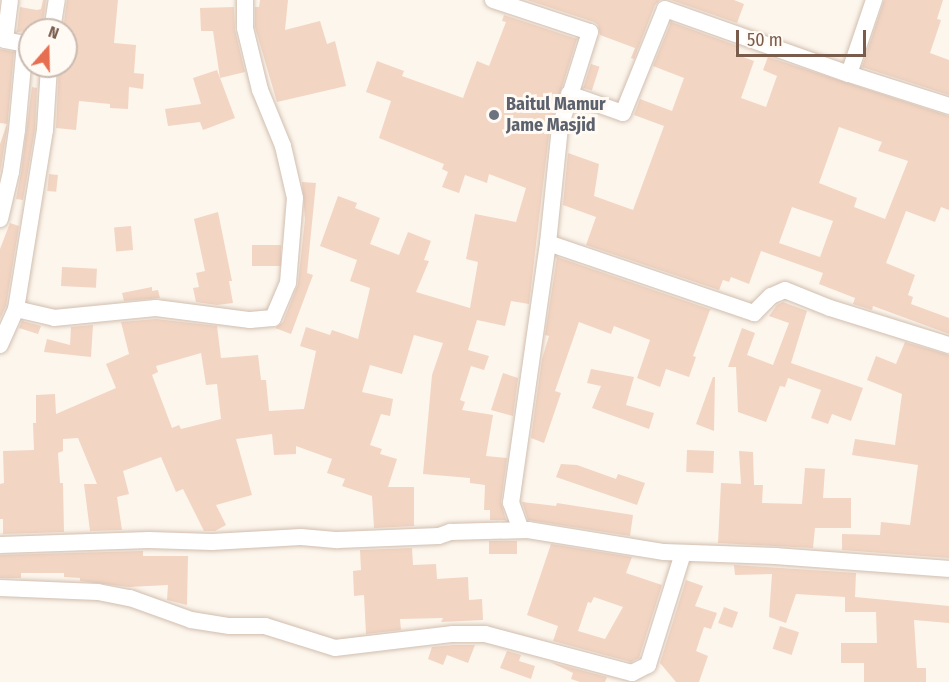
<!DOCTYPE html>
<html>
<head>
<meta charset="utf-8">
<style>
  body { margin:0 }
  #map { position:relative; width:949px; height:682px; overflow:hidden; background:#fdf6ec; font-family:"Fira Sans Condensed",sans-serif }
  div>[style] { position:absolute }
  .building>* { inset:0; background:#f3d5c3; transform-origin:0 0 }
  .roads { filter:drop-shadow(0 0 2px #d1beb0) drop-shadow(0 0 2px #d1beb0) }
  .minor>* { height:16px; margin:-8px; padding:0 8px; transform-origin:8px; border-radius:8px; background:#fff }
  .dots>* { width:16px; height:16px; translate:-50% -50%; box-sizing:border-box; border:3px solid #fffaf3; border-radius:50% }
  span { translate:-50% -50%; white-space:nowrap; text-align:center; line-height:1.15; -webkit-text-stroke:6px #fffaf3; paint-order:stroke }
  .worship-label { font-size:18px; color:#5b616d; font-weight:700 }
  .left { translate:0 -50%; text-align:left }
  .north { position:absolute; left:18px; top:18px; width:60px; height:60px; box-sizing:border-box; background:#fffaf3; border:2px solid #cabbb1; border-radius:50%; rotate:20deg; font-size:16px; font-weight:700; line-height:24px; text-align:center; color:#7a5c4d }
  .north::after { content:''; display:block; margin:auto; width:21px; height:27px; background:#e76f51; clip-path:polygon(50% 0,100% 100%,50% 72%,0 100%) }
  .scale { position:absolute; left:736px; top:30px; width:130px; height:27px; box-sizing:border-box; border:3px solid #7a5c4d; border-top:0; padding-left:8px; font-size:18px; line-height:21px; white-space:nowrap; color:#7a5c4d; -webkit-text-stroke:4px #fffaf3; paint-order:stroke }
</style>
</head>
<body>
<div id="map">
  <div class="building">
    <i style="clip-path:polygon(43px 0,46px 0,42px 30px,17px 32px,20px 7px,37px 10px,41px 9px)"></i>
    <i style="clip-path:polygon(67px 0,118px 0,114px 43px,136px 45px,134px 73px,144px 74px,143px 89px,129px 87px,128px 109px,110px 108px,110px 104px,79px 101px,76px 130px,56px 128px,59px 66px,66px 66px,66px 30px,63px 30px)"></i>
    <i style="clip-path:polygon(260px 0,288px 0,285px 30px,320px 21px,327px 44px,335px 41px,346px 86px,277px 102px,255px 27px,255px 7px,259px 7px)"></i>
    <i style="clip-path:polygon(527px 0,660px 0,655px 5px,634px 59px,631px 58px,635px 48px,600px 35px,598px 25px,594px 22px)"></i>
    <i style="clip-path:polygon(671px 0,734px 0,744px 4px,737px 23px)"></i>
    <i style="clip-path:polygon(884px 0,943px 0,937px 19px,941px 20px,930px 53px,949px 60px,949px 95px,862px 67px)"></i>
    <i style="clip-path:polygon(234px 7px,235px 30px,245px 72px,220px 78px,213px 31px,201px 31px,200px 8px)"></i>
    <i style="clip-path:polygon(evenodd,504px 15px,577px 39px,550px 126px,529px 304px,511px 301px,505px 326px,477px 320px,468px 350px,489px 356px,484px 370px,471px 366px,460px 400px,465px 402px,462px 410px,493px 415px,486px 456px,507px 458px,501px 502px,506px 520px,490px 520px,490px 510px,484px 510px,485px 485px,470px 483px,470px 478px,423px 474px,432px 375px,443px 343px,414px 335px,402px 374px,370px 365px,362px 392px,393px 399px,390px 416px,381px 414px,370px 445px,382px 449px,380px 454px,397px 459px,388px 487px,414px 487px,414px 526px,374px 528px,372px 496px,342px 486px,345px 479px,327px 473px,332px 459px,296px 446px,296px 454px,274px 455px,272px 434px,236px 439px,252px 495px,216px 505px,226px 525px,215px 531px,204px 531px,183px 489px,176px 492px,161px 457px,123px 471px,129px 494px,117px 497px,122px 530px,90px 531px,84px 484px,97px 484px,78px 438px,63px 439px,63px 451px,58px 453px,60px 483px,63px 483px,64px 532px,3px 534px,3px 519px,0 519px,0 484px,4px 483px,3px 451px,34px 450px,33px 423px,36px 423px,36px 395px,55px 394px,56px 414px,116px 388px,106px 364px,129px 354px,121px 322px,156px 319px,217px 326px,221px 358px,258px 355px,261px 380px,266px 380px,269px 411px,304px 409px,316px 351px,300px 346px,306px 327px,330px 335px,332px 330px,358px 339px,370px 288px,350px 281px,357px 260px,320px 246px,338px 196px,357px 203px,355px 208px,380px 218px,370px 244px,399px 255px,408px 232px,431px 241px,424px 260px,429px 261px,416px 292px,470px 308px,478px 262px,466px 259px,475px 214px,516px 222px,526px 188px,489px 174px,487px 183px,465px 175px,459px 193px,442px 187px,448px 172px,442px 169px,444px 164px,379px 138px,391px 101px,366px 92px,377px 61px,404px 71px,402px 76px,463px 98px,477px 61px,489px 66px,506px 22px,502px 21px,504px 15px,201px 353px,206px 385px,217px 384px,221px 419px,181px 429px,179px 425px,172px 428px,152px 375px,158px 372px,156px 366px,201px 353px)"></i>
    <i style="clip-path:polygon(evenodd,671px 22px,738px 46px,735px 54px,754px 61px,741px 98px,766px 107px,777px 76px,763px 70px,768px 57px,949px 116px,949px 210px,941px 207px,935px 222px,906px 211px,886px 263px,915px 275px,908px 295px,913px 297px,911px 304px,949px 318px,949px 334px,873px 306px,872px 310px,853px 304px,855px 298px,819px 284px,823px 273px,761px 251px,749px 284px,731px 277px,729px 282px,723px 280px,719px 290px,586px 245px,596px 217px,563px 205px,568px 153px,599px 164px,594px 196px,633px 210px,664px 126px,634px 115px,640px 99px,672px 111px,684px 78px,653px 66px,671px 22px,839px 127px,882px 142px,878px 151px,908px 161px,885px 219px,854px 207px,857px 198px,819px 183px,839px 127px,671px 22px,792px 207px,833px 221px,820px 257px,779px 243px,792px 207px)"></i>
    <i style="clip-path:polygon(0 49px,14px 52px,7px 129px,0 173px,0 144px,7px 124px,0 123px)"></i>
    <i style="left:591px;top:64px;width:9px;height:25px;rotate:18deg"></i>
    <i style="clip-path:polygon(217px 70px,235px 118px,203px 130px,200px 122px,168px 126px,165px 109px,201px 104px,193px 78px)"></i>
    <i style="clip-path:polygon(32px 87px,37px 88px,35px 129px,23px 200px,16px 199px,21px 173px)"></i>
    <i style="left:577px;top:108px;width:10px;height:15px;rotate:17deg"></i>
    <i style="left:49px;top:174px;width:9px;height:17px;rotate:6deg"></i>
    <i style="clip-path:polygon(302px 182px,316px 183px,307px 273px,313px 275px,291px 334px,275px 328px,283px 322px,298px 284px,305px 219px)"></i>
    <i style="clip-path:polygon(218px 212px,232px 281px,229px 281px,233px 303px,217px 305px,196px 302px,193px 288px,199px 287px,196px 273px,205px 271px,194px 219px)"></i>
    <i style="clip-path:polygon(10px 223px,19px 226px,6px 306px,0 319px,0 249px)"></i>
    <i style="left:131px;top:226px;width:24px;height:17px;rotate:85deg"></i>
    <i style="left:252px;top:245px;width:29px;height:21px"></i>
    <i style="clip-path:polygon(557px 257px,712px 310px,710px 310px,693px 356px,696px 357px,689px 377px,666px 369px,660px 387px,637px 378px,650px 340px,614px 326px,611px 334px,579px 322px,555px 391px,561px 393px,544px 443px,531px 438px,542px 359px,549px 336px,545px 335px)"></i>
    <i style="left:62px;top:267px;width:35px;height:19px;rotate:3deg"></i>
    <i style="clip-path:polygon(152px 287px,152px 291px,158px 290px,160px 298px,124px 301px,122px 293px)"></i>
    <i style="clip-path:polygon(783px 302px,807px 311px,791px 363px,863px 388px,851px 421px,832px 414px,828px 424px,811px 418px,821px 390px,788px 378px,785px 387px,780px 386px,766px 422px,738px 412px,736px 367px,728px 367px,742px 328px,755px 333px,747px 355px,773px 365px,789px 323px,769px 316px,777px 305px)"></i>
    <i style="clip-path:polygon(22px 321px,41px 326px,38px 334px,19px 328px)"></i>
    <i style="clip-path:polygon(93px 325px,91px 357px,44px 352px,47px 339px,70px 345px,71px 327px)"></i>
    <i style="clip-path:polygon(905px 342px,949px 355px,949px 558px,842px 550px,842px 534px,880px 535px,881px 522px,910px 525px,918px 465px,852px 455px,855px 439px,895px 445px,902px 394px,867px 380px,876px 356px,896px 364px)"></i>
    <i style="clip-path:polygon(591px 369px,634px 377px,626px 405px,654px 413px,649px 429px,592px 408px,601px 386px,587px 383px)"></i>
    <i style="clip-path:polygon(503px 373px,518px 378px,513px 416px,491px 410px)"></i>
    <i style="clip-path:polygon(713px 377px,715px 377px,714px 431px,696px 424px)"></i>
    <i style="left:687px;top:450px;width:27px;height:22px;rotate:2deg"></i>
    <i style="clip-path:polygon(739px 451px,753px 452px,754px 485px,763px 485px,762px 503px,802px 504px,805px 468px,825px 469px,823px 498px,851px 498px,851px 528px,815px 528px,813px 548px,718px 543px,721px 483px,741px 484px)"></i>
    <i style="clip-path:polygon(561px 464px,577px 465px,616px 479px,618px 474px,645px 483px,637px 505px,556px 477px)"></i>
    <i style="clip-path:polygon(522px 502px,556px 506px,557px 503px,633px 515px,630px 536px,528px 520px)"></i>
    <i style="left:517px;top:541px;width:13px;height:28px;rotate:90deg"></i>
    <i style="clip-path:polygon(evenodd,551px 544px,632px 557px,626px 573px,662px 585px,639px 658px,631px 662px,553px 641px,558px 626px,527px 615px,551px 544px,594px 597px,623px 607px,605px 639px,578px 631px,588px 602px,591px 603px,594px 597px)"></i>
    <i style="clip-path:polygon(412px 548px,413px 565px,436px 564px,437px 579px,468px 577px,469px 600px,482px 599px,483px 620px,441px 622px,443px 618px,400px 619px,401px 630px,366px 634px,364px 595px,354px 596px,353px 571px,361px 570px,360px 550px)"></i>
    <i style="clip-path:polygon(143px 551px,143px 556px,188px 556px,187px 605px,167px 600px,168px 585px,129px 587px,80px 581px,80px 578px,64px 577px,64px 573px,21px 573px,21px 578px,0 578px,0 555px)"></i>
    <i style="clip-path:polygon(734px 565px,856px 573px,855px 597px,949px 606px,949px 623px,914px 620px,917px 668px,926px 668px,926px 682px,864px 682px,864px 663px,841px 663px,841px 643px,877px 643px,876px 612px,845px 612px,845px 597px,796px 594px,786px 623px,769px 617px,772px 574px,735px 575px)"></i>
    <i style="clip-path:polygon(686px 580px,703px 586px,695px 606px,717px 613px,711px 629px,704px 627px,696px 651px,708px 656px,699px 682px,676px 682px,660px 663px)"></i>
    <i style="left:724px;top:607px;width:15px;height:17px;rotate:20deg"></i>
    <i style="left:780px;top:626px;width:20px;height:24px;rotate:18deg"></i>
    <i style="clip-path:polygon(454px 645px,475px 645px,468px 663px,447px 655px,443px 665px,428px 659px,432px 647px)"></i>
    <i style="clip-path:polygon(507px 651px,521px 655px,519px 661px,535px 666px,531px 679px,500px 668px)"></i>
    <i style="clip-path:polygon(550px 662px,607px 677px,605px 682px,580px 682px,571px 679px,573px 673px)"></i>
  </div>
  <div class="roads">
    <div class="minor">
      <i style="left:493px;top:0;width:102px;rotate:18.3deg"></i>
      <i style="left:590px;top:32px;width:100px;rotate:107.5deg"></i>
      <i style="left:560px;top:127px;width:117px;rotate:95.9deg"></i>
      <i style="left:548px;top:243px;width:218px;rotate:18.8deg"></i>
      <i style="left:754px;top:313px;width:24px;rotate:-45deg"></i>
      <i style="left:771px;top:296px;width:15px;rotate:-23deg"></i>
      <i style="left:785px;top:290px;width:48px;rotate:21.8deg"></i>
      <i style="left:830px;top:308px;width:125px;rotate:17.3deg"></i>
      <i style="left:874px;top:0;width:78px;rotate:108.7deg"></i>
      <i style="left:849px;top:74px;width:105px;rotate:17.7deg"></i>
      <i style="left:52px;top:30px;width:30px;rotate:-81deg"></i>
      <i style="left:569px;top:94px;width:57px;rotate:19.4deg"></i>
      <i style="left:623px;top:113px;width:112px;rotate:-68deg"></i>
      <i style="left:665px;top:9px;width:195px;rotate:19.5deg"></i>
      <i style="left:0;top:219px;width:48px;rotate:-76.8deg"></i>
      <i style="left:11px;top:172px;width:42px;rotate:-81.9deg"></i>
      <i style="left:17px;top:130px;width:86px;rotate:-84.7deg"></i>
      <i style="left:25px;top:44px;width:20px;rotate:-169deg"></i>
      <i style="left:5px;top:40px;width:40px;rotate:-82.9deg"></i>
      <i style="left:16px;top:309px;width:39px;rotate:13deg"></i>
      <i style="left:54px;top:318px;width:102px;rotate:-5.6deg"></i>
      <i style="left:156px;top:308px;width:95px;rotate:7.3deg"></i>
      <i style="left:250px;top:320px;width:23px;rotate:-5deg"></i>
      <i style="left:273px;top:318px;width:38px;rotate:-67deg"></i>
      <i style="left:288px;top:283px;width:85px;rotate:-85.3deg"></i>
      <i style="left:295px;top:198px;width:53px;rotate:-103deg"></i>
      <i style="left:283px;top:146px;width:61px;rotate:-112.3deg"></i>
      <i style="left:260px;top:90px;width:64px;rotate:-103.6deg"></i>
      <i style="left:245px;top:28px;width:28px;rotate:-90deg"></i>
      <i style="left:0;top:345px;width:39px;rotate:-66deg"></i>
      <i style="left:16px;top:309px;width:181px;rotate:-80.8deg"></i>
      <i style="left:45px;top:130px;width:64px;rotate:-86.4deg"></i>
      <i style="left:521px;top:530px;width:29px;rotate:-110deg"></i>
      <i style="left:511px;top:503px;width:263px;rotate:-81.9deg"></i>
      <i style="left:0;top:545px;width:149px;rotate:-1.9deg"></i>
      <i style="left:149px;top:540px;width:63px;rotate:1.8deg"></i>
      <i style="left:212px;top:542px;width:89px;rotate:-3.2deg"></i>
      <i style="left:301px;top:537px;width:37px;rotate:5deg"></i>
      <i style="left:338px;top:540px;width:101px;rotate:-2.3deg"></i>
      <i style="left:439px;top:536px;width:12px;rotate:-20deg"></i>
      <i style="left:450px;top:532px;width:78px;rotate:-1.5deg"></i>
      <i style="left:528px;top:530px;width:138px;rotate:9.2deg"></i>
      <i style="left:664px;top:552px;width:112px;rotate:2deg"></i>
      <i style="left:776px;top:556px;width:173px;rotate:4.3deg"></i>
      <i style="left:0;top:588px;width:98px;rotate:2.3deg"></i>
      <i style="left:98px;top:592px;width:33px;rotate:11deg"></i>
      <i style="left:130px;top:598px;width:65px;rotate:19.8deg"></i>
      <i style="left:191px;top:620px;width:39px;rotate:9deg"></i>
      <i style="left:230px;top:626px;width:35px"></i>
      <i style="left:265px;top:626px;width:73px;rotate:17.4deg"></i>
      <i style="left:335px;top:648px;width:119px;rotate:-6.8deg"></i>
      <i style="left:453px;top:634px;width:32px"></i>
      <i style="left:485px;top:634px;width:152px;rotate:14.9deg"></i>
      <i style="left:632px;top:673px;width:18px;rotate:-27deg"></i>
      <i style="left:648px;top:665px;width:117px;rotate:-72.6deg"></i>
    </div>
  </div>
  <div class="dots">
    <i style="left:494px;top:115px;background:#6b7280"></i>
  </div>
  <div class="worship-label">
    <span class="left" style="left:506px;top:115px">Baitul Mamur<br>Jame Masjid</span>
  </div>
  <div class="north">N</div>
  <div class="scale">50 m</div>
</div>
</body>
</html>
